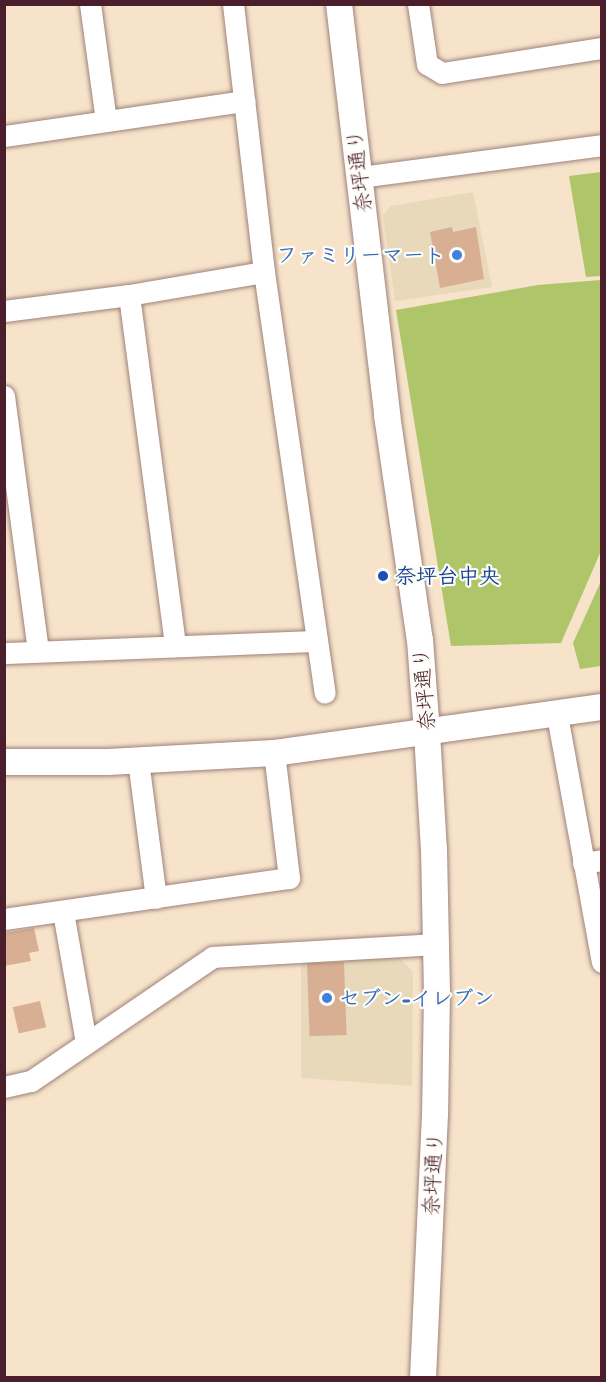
<!DOCTYPE html>
<html>
<head>
<meta charset="utf-8">
<style>
  body { margin:0 }
  #map { position:relative; width:606px; height:1382px; overflow:hidden; background:#f6e3ca; font-family:Itim,"Klee One",sans-serif }
  div>[style] { position:absolute }
  .built>* { inset:0; background:#e8d9ba }
  .green>* { inset:0; background:#afc56a }
  .building>* { inset:0; background:#d9af93; transform-origin:0 0 }
  .roads { filter:drop-shadow(0 0 2px #a0817a) drop-shadow(0 0 2px #a0817a) }
  .minor>* { height:21px; margin:-10.5px; padding:0 10.5px; transform-origin:10.5px; border-radius:10.5px; background:#fff }
  .tertiary>* { height:26px; margin:-13px; padding:0 13px; transform-origin:13px; border-radius:13px; background:#fff }
  .dots>* { width:16px; height:16px; translate:-50% -50%; box-sizing:border-box; border:3px solid #fdfcf7; border-radius:50% }
  span { translate:-50% -50%; white-space:nowrap; text-align:center; line-height:1.15; -webkit-text-stroke:4.5px #fdfcf7; paint-order:stroke }
  .street-label { font-size:21px; color:#4a1f2b }
  .shop-label { font-size:21px; color:#366cbe; font-weight:700 }
  .right { translate:-100% -50%; text-align:right }
  .left { translate:0 -50%; text-align:left }
  .transit-label { font-size:21px; color:#164399; font-weight:700 }
  .frame { position:absolute; inset:0; border:6px solid #4a1f2b; pointer-events:none }
</style>
</head>
<body>
<div id="map">
  <div class="built">
    <i style="clip-path:polygon(473px 192px,492px 287px,395px 301px,383px 215px,391px 206px)"></i>
    <i style="clip-path:polygon(398px 956px,413px 972px,412px 1086px,301px 1078px,301px 957px)"></i>
  </div>
  <div class="green">
    <i style="clip-path:polygon(601px 172px,601px 276px,586px 277px,569px 176px)"></i>
    <i style="clip-path:polygon(601px 280px,601px 551px,561px 643px,451px 646px,396px 310px,538px 285px)"></i>
    <i style="clip-path:polygon(601px 581px,601px 666px,580px 669px,573px 643px)"></i>
  </div>
  <div class="building">
    <i style="clip-path:polygon(452px 227px,453px 232px,476px 227px,484px 279px,440px 288px,430px 232px)"></i>
    <i style="clip-path:polygon(34px 928px,39px 951px,29px 953px,31px 961px,4px 966px,4px 933px)"></i>
    <i style="left:344px;top:962px;width:73px;height:37px;rotate:88deg"></i>
    <i style="left:40px;top:1001px;width:27px;height:28px;rotate:77deg"></i>
  </div>
  <div class="roads">
    <div class="minor">
      <i style="left:90px;top:4px;width:118px;rotate:82.2deg"></i>
      <i style="left:233px;top:4px;width:270px;rotate:83.4deg"></i>
      <i style="left:264px;top:272px;width:425px;rotate:81.8deg"></i>
      <i style="left:418px;top:4px;width:61px;rotate:81.5deg"></i>
      <i style="left:427px;top:64px;width:17px;rotate:31deg"></i>
      <i style="left:442px;top:73px;width:162px;rotate:-8.9deg"></i>
      <i style="left:4px;top:136px;width:243px;rotate:-8.3deg"></i>
      <i style="left:360px;top:177px;width:244px;rotate:-7.5deg"></i>
      <i style="left:129px;top:295px;width:354px;rotate:82.5deg"></i>
      <i style="left:4px;top:311px;width:126px;rotate:-7.3deg"></i>
      <i style="left:129px;top:295px;width:137px;rotate:-9.7deg"></i>
      <i style="left:4px;top:396px;width:257px;rotate:82.4deg"></i>
      <i style="left:4px;top:653px;width:313px;rotate:-2.2deg"></i>
      <i style="left:557px;top:715px;width:251px;rotate:79.7deg"></i>
      <i style="left:138px;top:760px;width:139px;rotate:82.6deg"></i>
      <i style="left:583px;top:863px;width:19px;rotate:-9deg"></i>
      <i style="left:63px;top:912px;width:133px;rotate:80deg"></i>
      <i style="left:4px;top:919px;width:288px;rotate:-8.2deg"></i>
      <i style="left:289px;top:878px;width:126px;rotate:-96.8deg"></i>
      <i style="left:4px;top:1087px;width:28px;rotate:-13deg"></i>
      <i style="left:31px;top:1081px;width:220px;rotate:-34.3deg"></i>
      <i style="left:213px;top:957px;width:223px;rotate:-3.3deg"></i>
    </div>
    <div class="tertiary">
      <i style="left:339px;top:4px;width:414px;rotate:83.3deg"></i>
      <i style="left:387px;top:415px;width:227px;rotate:81.7deg"></i>
      <i style="left:420px;top:640px;width:93px;rotate:85.7deg"></i>
      <i style="left:427px;top:733px;width:117px;rotate:86.6deg"></i>
      <i style="left:434px;top:850px;width:141px;rotate:88.8deg"></i>
      <i style="left:437px;top:991px;width:123px;rotate:90.9deg"></i>
      <i style="left:435px;top:1114px;width:264px;rotate:92.6deg"></i>
      <i style="left:4px;top:762px;width:104px"></i>
      <i style="left:108px;top:762px;width:166px;rotate:-3.1deg"></i>
      <i style="left:274px;top:753px;width:331px;rotate:-8deg"></i>
    </div>
  </div>
  <div class="dots">
    <i style="left:457px;top:255px;background:#3f7fe0"></i>
    <i style="left:383px;top:576px;background:#1a4fb4"></i>
    <i style="left:327px;top:998px;background:#3f7fe0"></i>
  </div>
  <div class="street-label">
    <span style="left:359px;top:171px;rotate:-97deg">奈坪通り</span>
    <span style="left:424px;top:689px;rotate:-95deg">奈坪通り</span>
    <span style="left:433px;top:1174px;rotate:-87deg">奈坪通り</span>
  </div>
  <div class="shop-label">
    <span class="right" style="left:445px;top:255px">ファミリーマート</span>
    <span class="left" style="left:339px;top:998px">セブン-イレブン</span>
  </div>
  <div class="transit-label">
    <span class="left" style="left:395px;top:576px">奈坪台中央</span>
  </div>
  <div class="frame"></div>
</div>
</body>
</html>
